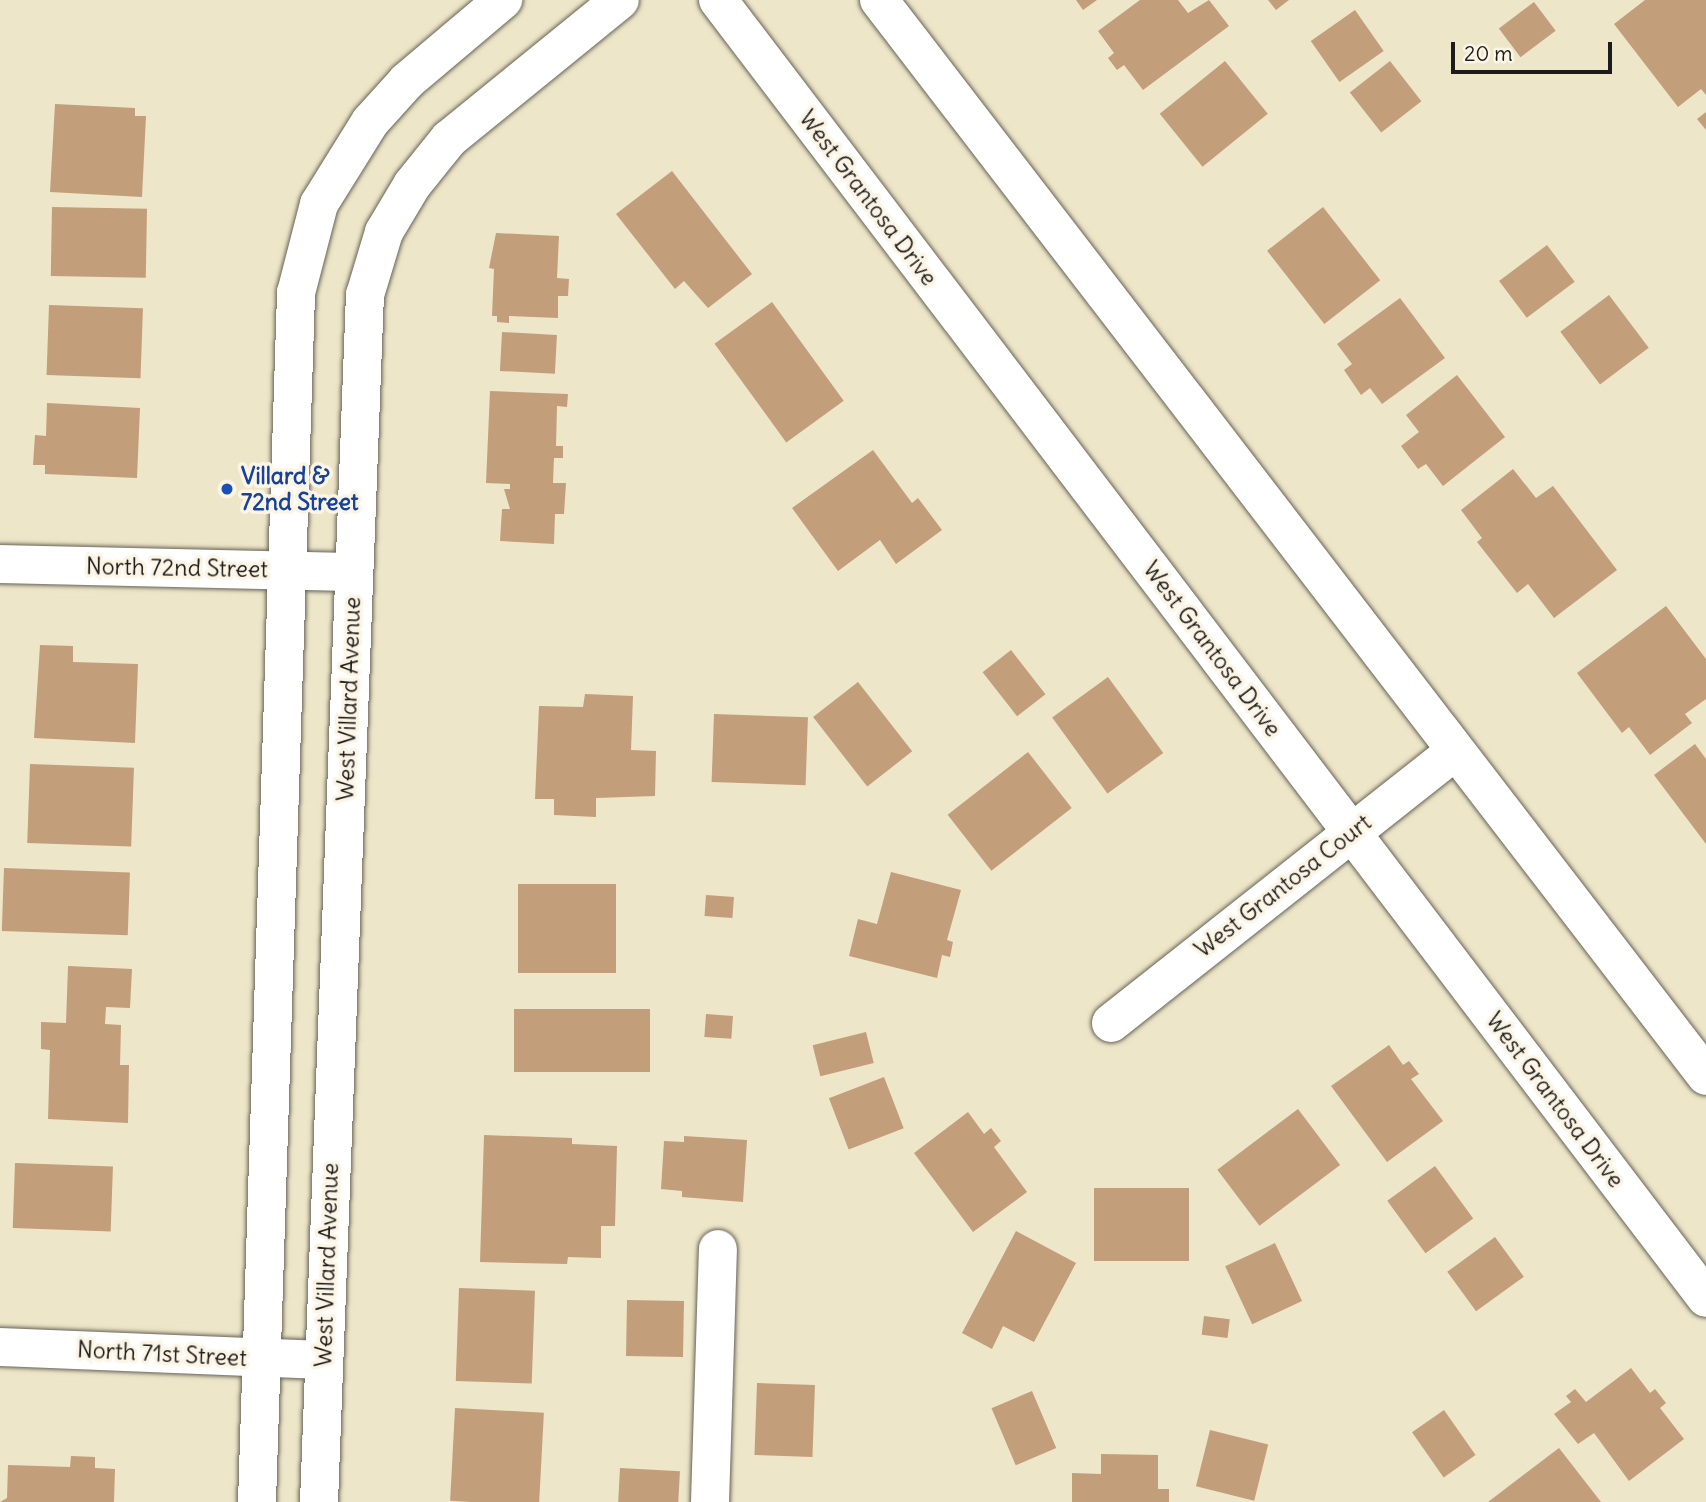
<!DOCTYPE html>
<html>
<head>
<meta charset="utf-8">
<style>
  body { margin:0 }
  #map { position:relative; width:1706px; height:1502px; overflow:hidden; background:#eee6c8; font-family:Delius,sans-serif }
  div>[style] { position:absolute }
  .building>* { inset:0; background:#c39e7a; transform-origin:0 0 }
  .roads { filter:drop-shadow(0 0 2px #666358) drop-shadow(0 0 2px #666358) }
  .minor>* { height:38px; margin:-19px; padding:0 19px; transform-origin:19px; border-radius:19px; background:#fff }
  .dots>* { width:19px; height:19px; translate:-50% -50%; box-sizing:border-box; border:4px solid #fcf5e5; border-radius:50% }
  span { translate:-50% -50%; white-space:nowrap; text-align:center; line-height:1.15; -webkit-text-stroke:7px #fcf5e5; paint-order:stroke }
  .street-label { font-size:23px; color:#1c1c1c }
  .transit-label { font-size:23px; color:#164399; font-weight:700 }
  .left { translate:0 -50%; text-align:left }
  .scale { position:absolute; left:1451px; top:42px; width:161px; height:32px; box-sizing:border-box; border:4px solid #1c1c1c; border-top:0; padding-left:9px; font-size:21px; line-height:24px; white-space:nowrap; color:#1c1c1c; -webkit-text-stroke:5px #fcf5e5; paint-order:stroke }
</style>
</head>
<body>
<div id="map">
  <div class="building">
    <i style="clip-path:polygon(1076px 0,1097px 0,1083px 10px)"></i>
    <i style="clip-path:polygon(1140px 0,1178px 0,1188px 13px,1209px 0,1229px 26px,1143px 90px,1124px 65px,1117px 70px,1108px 58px,1114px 53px,1098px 31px)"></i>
    <i style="clip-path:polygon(1268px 0,1289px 0,1276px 10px)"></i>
    <i style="clip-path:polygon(1645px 0,1706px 0,1706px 95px,1701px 89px,1678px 107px,1614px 24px)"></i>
    <i style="left:1534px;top:2px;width:36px;height:44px;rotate:53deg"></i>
    <i style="left:1355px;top:10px;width:50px;height:54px;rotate:55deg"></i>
    <i style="left:1225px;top:61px;width:68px;height:84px;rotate:51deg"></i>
    <i style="left:1390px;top:61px;width:51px;height:51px;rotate:52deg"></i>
    <i style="clip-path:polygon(55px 104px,135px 108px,135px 116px,146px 116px,142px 197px,50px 192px)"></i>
    <i style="clip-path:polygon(1706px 112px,1706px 130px,1697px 119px)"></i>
    <i style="clip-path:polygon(672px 171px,752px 274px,708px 308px,684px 281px,675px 289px,616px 214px)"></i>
    <i style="left:52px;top:207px;width:95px;height:69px;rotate:1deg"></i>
    <i style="left:1323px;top:207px;width:93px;height:71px;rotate:52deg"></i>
    <i style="clip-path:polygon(496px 233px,559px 236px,557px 278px,569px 279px,568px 296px,558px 296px,558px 318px,509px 316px,509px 323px,497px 322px,497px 316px,492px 316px,494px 269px,489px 268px)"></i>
    <i style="left:1547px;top:245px;width:46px;height:60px;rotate:53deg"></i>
    <i style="left:1609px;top:295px;width:66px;height:61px;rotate:53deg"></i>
    <i style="clip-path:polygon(1400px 298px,1445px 358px,1382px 404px,1370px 388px,1361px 395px,1344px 370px,1352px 364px,1337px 344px)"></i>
    <i style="left:772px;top:302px;width:122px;height:71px;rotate:54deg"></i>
    <i style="left:49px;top:305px;width:94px;height:70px;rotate:2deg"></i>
    <i style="left:502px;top:332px;width:55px;height:39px;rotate:3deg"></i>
    <i style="clip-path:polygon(1457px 375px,1505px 437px,1443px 486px,1426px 464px,1418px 469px,1401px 446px,1419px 432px,1406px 415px)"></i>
    <i style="clip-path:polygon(490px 391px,568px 394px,567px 407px,557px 406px,556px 446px,563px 446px,563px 458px,554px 458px,553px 483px,566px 483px,564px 514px,555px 514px,554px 544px,500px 541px,502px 509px,510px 509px,504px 489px,510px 489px,510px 484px,486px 483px)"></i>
    <i style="clip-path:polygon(47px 403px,140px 408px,137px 478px,45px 474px,45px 465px,33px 465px,35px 435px,46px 436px)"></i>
    <i style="clip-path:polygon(873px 450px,912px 503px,918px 498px,942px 530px,896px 564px,880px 540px,838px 571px,792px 508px)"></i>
    <i style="clip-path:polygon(1513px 469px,1536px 498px,1553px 486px,1617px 570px,1554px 618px,1528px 584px,1517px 593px,1477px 542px,1482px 538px,1461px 510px)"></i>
    <i style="clip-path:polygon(1666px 606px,1706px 659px,1706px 699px,1685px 714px,1692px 723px,1650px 755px,1629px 727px,1622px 733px,1577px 673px)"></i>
    <i style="clip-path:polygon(40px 645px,73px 646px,73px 662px,138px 664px,135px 743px,34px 738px)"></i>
    <i style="left:1011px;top:650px;width:56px;height:36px;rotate:52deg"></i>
    <i style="left:1108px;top:677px;width:94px;height:69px;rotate:54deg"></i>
    <i style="left:858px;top:682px;width:88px;height:57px;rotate:52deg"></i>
    <i style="clip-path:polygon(585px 694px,633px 696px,631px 750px,656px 751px,655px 796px,596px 798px,596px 817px,554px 815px,554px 799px,535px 799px,539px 706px,583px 707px)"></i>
    <i style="left:714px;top:714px;width:94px;height:68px;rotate:2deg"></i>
    <i style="clip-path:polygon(1695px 744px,1706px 759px,1706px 844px,1654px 775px)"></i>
    <i style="left:1028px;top:752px;width:71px;height:102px;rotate:52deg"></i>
    <i style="left:30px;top:764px;width:104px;height:79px;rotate:2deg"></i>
    <i style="left:4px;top:868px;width:126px;height:63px;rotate:2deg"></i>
    <i style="clip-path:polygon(891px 872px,961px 890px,947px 940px,953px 942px,950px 957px,942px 955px,937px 978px,849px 956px,858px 919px,877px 924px)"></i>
    <i style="left:518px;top:884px;width:98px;height:89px"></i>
    <i style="left:706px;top:895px;width:28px;height:21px;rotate:4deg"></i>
    <i style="clip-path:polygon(68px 966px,132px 969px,130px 1008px,106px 1007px,105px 1024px,121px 1025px,120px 1065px,129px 1065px,128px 1123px,48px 1119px,50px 1050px,41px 1049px,41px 1022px,66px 1023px)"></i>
    <i style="left:514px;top:1009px;width:136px;height:63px"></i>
    <i style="left:706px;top:1014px;width:27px;height:23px;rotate:4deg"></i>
    <i style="left:866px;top:1032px;width:32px;height:55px;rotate:76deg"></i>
    <i style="clip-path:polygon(1389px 1045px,1403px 1065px,1409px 1061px,1419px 1074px,1411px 1079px,1443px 1121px,1387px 1162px,1331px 1086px)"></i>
    <i style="left:884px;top:1077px;width:55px;height:59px;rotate:69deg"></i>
    <i style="left:1298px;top:1109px;width:70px;height:101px;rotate:53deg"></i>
    <i style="clip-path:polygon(968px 1112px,984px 1134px,991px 1128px,1001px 1141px,994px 1147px,1027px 1192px,973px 1232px,914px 1153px)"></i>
    <i style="clip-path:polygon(484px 1135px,572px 1138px,572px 1144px,617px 1146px,615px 1226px,601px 1226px,601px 1258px,568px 1257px,567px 1264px,480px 1262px)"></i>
    <i style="clip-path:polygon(684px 1136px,747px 1140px,743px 1202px,682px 1197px,682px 1191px,661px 1189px,664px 1141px,684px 1142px)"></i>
    <i style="left:15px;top:1163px;width:98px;height:65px;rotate:2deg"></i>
    <i style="left:1435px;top:1166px;width:65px;height:59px;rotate:54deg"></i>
    <i style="left:1094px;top:1188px;width:95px;height:73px"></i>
    <i style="clip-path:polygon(1016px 1231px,1076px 1263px,1034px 1342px,1003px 1326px,992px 1349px,962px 1333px)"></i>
    <i style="left:1495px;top:1237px;width:49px;height:59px;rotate:54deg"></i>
    <i style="left:1275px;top:1243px;width:64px;height:55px;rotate:65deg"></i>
    <i style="left:459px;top:1288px;width:76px;height:93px;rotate:2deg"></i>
    <i style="left:627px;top:1300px;width:57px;height:56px;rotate:1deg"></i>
    <i style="left:1204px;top:1316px;width:26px;height:19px;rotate:7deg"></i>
    <i style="clip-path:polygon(1631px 1368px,1650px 1393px,1655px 1389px,1666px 1403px,1660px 1408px,1684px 1439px,1629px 1481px,1594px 1433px,1578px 1444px,1554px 1414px,1571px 1402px,1566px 1396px,1575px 1389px,1586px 1402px)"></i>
    <i style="left:757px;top:1383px;width:58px;height:72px;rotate:2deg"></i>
    <i style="left:1032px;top:1391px;width:62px;height:44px;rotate:67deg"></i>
    <i style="left:455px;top:1408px;width:89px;height:93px;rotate:3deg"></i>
    <i style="left:1444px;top:1410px;width:55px;height:39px;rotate:55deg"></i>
    <i style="left:1210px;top:1430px;width:60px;height:58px;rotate:14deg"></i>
    <i style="clip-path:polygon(1559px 1448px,1601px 1502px,1488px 1502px)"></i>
    <i style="clip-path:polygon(1101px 1454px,1158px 1455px,1158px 1489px,1169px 1489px,1169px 1502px,1072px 1502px,1072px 1473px,1101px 1474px)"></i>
    <i style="clip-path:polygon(71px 1456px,95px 1457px,95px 1468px,115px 1469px,114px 1502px,0 1502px,7px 1498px,8px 1465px,70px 1467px)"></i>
    <i style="left:620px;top:1468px;width:60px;height:34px;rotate:3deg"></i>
  </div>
  <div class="roads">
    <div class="minor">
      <i style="left:718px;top:0;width:1631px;rotate:52.72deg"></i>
      <i style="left:879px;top:0;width:1357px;rotate:52.45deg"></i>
      <i style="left:0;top:564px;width:353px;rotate:1.3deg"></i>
      <i style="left:1111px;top:1023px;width:439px;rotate:-38.3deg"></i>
      <i style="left:0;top:1347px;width:323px;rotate:2.3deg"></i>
      <i style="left:257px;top:1502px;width:1210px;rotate:-88.15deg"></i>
      <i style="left:296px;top:293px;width:92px;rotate:-75.5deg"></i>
      <i style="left:319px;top:204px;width:97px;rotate:-58.1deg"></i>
      <i style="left:370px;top:122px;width:55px;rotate:-47.9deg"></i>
      <i style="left:407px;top:81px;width:126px;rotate:-40.2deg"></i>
      <i style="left:319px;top:1502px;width:1208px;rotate:-87.82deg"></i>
      <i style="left:365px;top:295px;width:66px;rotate:-73.2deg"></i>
      <i style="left:384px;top:232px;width:55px;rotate:-59.2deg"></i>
      <i style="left:412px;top:185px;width:59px;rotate:-51.2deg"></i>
      <i style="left:449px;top:139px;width:220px;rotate:-39.1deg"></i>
      <i style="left:710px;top:1502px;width:253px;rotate:-88.2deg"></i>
    </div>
  </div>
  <div class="dots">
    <i style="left:227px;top:489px;background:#1a4fb4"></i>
  </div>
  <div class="street-label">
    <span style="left:868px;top:198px;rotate:53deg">West Grantosa Drive</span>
    <span style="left:177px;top:568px;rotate:1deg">North 72nd Street</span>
    <span style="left:1212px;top:649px;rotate:53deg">West Grantosa Drive</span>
    <span style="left:349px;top:699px;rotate:-88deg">West Villard Avenue</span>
    <span style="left:1283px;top:886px;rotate:-38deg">West Grantosa Court</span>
    <span style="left:1555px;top:1100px;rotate:53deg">West Grantosa Drive</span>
    <span style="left:327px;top:1265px;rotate:-88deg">West Villard Avenue</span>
    <span style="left:162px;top:1354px;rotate:3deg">North 71st Street</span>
  </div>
  <div class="transit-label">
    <span class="left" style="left:241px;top:489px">Villard &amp;<br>72nd Street</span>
  </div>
  <div class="scale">20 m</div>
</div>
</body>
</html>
